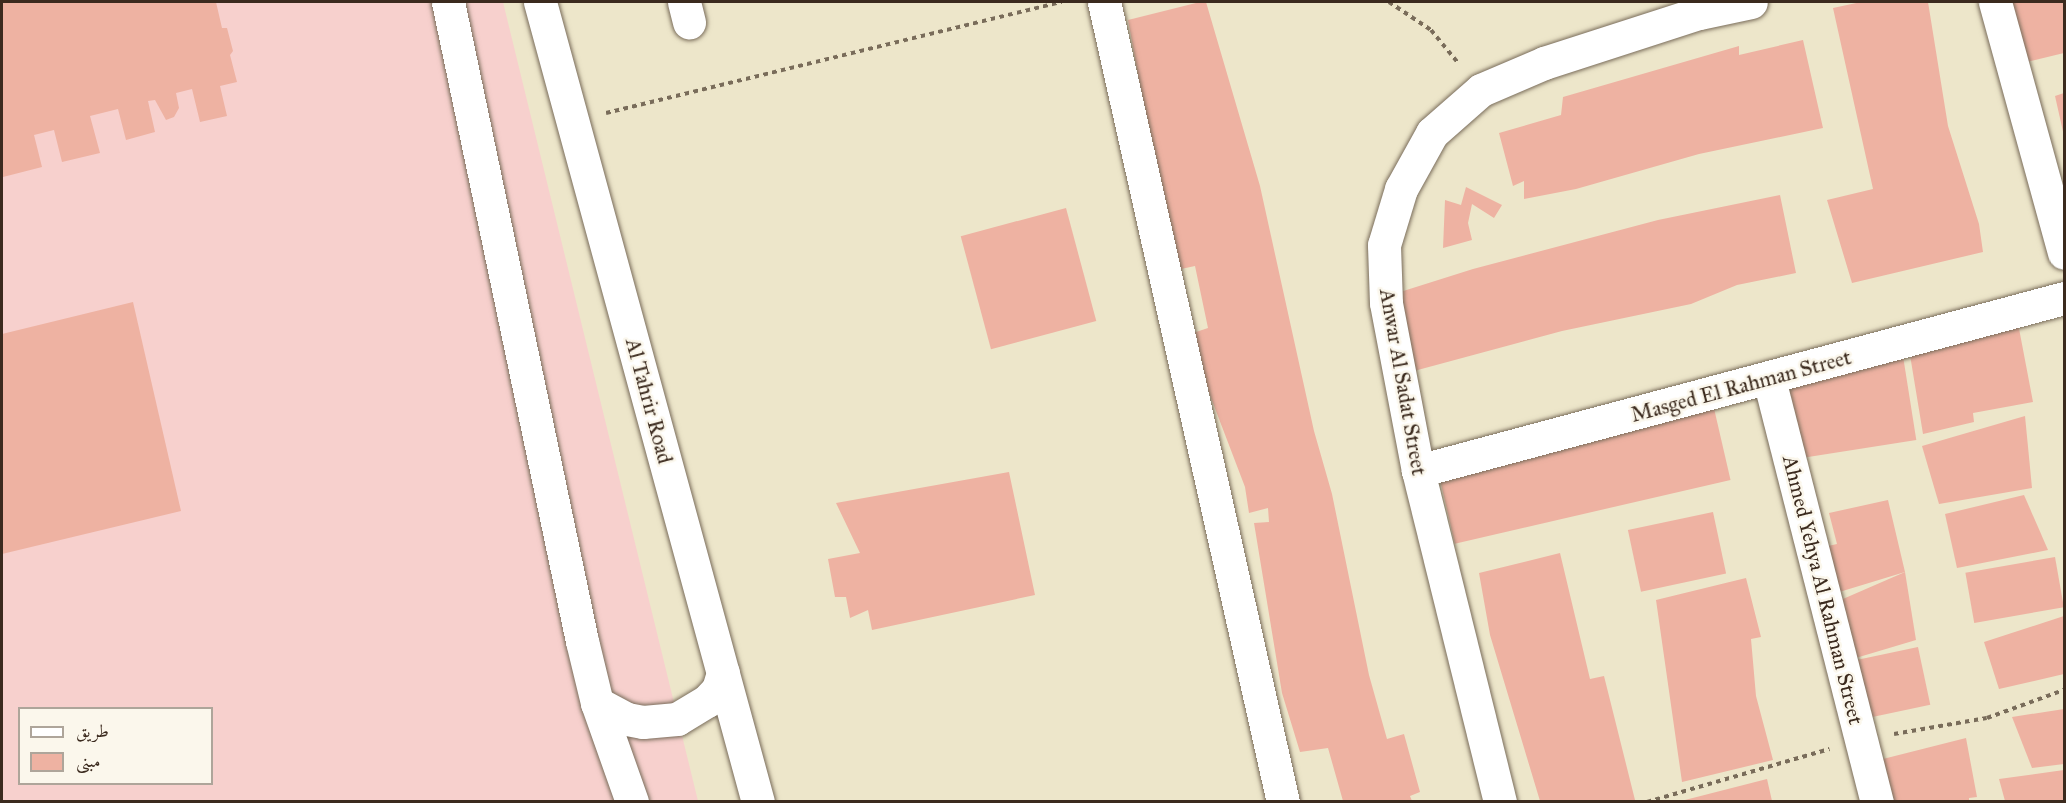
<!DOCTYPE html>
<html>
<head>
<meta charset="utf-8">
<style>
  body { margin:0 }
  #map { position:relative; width:2066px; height:803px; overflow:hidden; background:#ede6ca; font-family:"IM FELL Great Primer",Amiri,serif }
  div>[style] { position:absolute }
  .built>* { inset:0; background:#f7d0cd }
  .building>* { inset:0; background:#eeb2a2; transform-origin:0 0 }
  .path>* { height:4px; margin-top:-2px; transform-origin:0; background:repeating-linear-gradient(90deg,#796c5a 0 4.5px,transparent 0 9px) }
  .roads { filter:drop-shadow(0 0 2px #796c5a) drop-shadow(0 0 2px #796c5a) }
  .minor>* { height:33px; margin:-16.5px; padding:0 16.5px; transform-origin:16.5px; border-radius:16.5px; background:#fff }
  span { translate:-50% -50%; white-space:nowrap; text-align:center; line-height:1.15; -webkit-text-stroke:5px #fbf7ec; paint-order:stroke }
  .street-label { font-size:21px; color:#3b2a1e }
  .frame { position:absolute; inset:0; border:3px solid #3b2a1e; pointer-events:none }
  .legend { position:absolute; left:18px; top:707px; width:195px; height:78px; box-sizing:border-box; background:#fbf7ec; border:2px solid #aea59a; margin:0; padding:8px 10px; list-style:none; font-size:18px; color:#3b2a1e }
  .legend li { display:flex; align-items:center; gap:12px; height:30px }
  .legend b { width:30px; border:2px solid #aea59a }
</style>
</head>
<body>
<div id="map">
  <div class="built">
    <i style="clip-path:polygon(evenodd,2px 2px,503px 2px,698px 801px,2px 802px,2px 2px,20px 708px,212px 708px,212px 784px,20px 784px,20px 708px)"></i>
  </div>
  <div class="building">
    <i style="clip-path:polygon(2px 2px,216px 2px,222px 28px,227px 28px,233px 51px,230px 55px,237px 82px,220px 86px,227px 116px,200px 122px,192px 89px,176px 93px,179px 108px,174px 117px,166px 120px,155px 100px,148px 101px,155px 132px,126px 140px,118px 109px,90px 116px,100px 153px,62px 162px,54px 130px,34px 135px,42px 167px,3px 177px)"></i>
    <i style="clip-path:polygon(1200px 2px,1206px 2px,1260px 186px,1314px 431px,1332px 494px,1369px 675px,1387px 739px,1404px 734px,1420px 792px,1410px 796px,1412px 801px,1343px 801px,1328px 748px,1300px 752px,1282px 693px,1254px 523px,1269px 522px,1268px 508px,1249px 513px,1245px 487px,1187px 335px,1208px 328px,1195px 266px,1181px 269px,1163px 210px,1128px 20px)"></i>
    <i style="clip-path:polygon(1861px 2px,1928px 2px,1948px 126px,1979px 224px,1983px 252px,1852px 283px,1827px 200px,1873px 189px,1833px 8px)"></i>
    <i style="clip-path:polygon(2012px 2px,2064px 2px,2064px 53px,2027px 62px)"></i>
    <i style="clip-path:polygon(1803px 40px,1823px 128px,1699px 154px,1576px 189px,1524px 199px,1524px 181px,1513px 186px,1499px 133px,1561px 115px,1563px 97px,1739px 46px,1739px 55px)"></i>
    <i style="clip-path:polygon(2064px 93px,2064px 136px,2055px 96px)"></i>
    <i style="clip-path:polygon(1466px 187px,1502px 205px,1494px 218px,1472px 204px,1468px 223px,1472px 240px,1443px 248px,1445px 200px,1461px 205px)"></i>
    <i style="clip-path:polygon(1780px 195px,1796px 273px,1737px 285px,1691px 304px,1562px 331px,1414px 371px,1397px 293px,1473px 269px,1658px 220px)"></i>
    <i style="left:1066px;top:208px;width:117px;height:109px;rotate:75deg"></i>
    <i style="clip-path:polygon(133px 302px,181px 511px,2px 554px,2px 334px)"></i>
    <i style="clip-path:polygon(2017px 318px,2033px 402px,1973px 413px,1974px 422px,1923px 434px,1910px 355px,1958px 343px,1955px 329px)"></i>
    <i style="left:1903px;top:356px;width:85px;height:124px;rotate:81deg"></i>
    <i style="left:1713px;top:404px;width:78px;height:283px;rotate:77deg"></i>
    <i style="clip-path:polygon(2025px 416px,2032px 488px,1939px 504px,1922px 446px)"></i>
    <i style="clip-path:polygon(1009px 472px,1035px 595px,872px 630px,868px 610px,850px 618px,846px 597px,835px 597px,828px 559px,860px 553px,836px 503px)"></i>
    <i style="clip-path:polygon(2024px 495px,2048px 550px,1957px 568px,1945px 514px)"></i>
    <i style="clip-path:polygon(1888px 500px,1905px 572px,1836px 593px,1824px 547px,1837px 544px,1829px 513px)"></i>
    <i style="left:1713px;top:512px;width:63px;height:87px;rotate:78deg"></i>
    <i style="clip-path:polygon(1560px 553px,1590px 679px,1604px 676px,1635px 800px,1540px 801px,1490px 635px,1479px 573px)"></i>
    <i style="left:2055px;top:557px;width:51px;height:91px;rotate:80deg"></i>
    <i style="clip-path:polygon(1905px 572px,1916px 640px,1849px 660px,1836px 602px)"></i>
    <i style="clip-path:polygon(1746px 578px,1761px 637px,1751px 639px,1756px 696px,1773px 760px,1682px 782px,1656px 600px)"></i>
    <i style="clip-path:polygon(2064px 616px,2064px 674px,1999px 689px,1984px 642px)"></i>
    <i style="left:1918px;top:647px;width:59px;height:70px;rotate:78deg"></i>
    <i style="clip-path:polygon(2064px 709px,2064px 764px,2032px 768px,2012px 717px)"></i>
    <i style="clip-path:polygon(1966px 738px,1977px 797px,1969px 798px,1969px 801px,1887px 801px,1879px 760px)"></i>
    <i style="clip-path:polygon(2064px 770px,2064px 801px,2005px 801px,1999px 779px)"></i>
    <i style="clip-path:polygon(1767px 779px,1772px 801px,1681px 801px)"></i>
  </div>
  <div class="path">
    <i style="left:1389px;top:2px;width:50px;rotate:33.7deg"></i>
    <i style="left:1431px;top:30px;width:44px;rotate:50.5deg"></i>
    <i style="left:606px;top:113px;width:469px;rotate:-13.7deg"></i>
    <i style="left:1894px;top:734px;width:94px;rotate:-9.8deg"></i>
    <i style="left:1987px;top:718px;width:82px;rotate:-20deg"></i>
    <i style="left:1647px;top:802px;width:190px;rotate:-16.2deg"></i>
  </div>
  <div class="roads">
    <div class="minor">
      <i style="left:448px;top:2px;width:653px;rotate:78.16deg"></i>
      <i style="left:582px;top:641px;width:64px;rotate:76.4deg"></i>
      <i style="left:597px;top:703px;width:105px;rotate:70.5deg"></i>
      <i style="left:540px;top:2px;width:829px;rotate:74.76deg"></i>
      <i style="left:684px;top:2px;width:21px;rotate:76deg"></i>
      <i style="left:1104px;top:2px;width:820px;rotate:77.39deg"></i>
      <i style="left:1995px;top:2px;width:260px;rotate:74.6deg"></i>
      <i style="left:1769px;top:379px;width:437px;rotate:75.7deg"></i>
      <i style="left:1418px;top:471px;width:669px;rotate:-14.99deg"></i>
      <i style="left:597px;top:703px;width:34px;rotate:28deg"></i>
      <i style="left:627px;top:719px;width:16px;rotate:11deg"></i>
      <i style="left:643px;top:722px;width:34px;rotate:-5deg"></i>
      <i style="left:677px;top:719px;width:35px;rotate:-31deg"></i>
      <i style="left:707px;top:701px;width:16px;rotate:-47deg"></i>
      <i style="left:718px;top:689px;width:17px;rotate:-73deg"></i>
      <i style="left:1500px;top:802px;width:341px;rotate:-103.9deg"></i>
      <i style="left:1418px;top:471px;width:171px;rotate:-100.8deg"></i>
      <i style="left:1386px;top:303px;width:58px;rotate:-92deg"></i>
      <i style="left:1384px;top:245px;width:59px;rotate:-73.1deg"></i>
      <i style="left:1401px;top:189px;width:64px;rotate:-61deg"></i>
      <i style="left:1432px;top:133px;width:65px;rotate:-41.3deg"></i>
      <i style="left:1481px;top:90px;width:69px;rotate:-23.2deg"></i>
      <i style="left:1544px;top:63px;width:163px;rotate:-17.9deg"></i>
      <i style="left:1699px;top:13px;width:53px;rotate:-11.9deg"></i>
    </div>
  </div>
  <div class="street-label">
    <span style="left:1403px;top:382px;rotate:80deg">Anwar Al Sadat Street</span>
    <span style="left:1741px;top:386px;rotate:-15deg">Masged El Rahman Street</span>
    <span style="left:649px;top:401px;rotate:75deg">Al Tahrir Road</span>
    <span style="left:1823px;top:590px;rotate:76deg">Ahmed Yehya Al Rahman Street</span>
  </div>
  <div class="frame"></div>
  <ul class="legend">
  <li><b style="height:8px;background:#fff"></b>طريق</li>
  <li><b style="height:16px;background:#eeb2a2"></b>مبنى</li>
  </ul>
</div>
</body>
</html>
